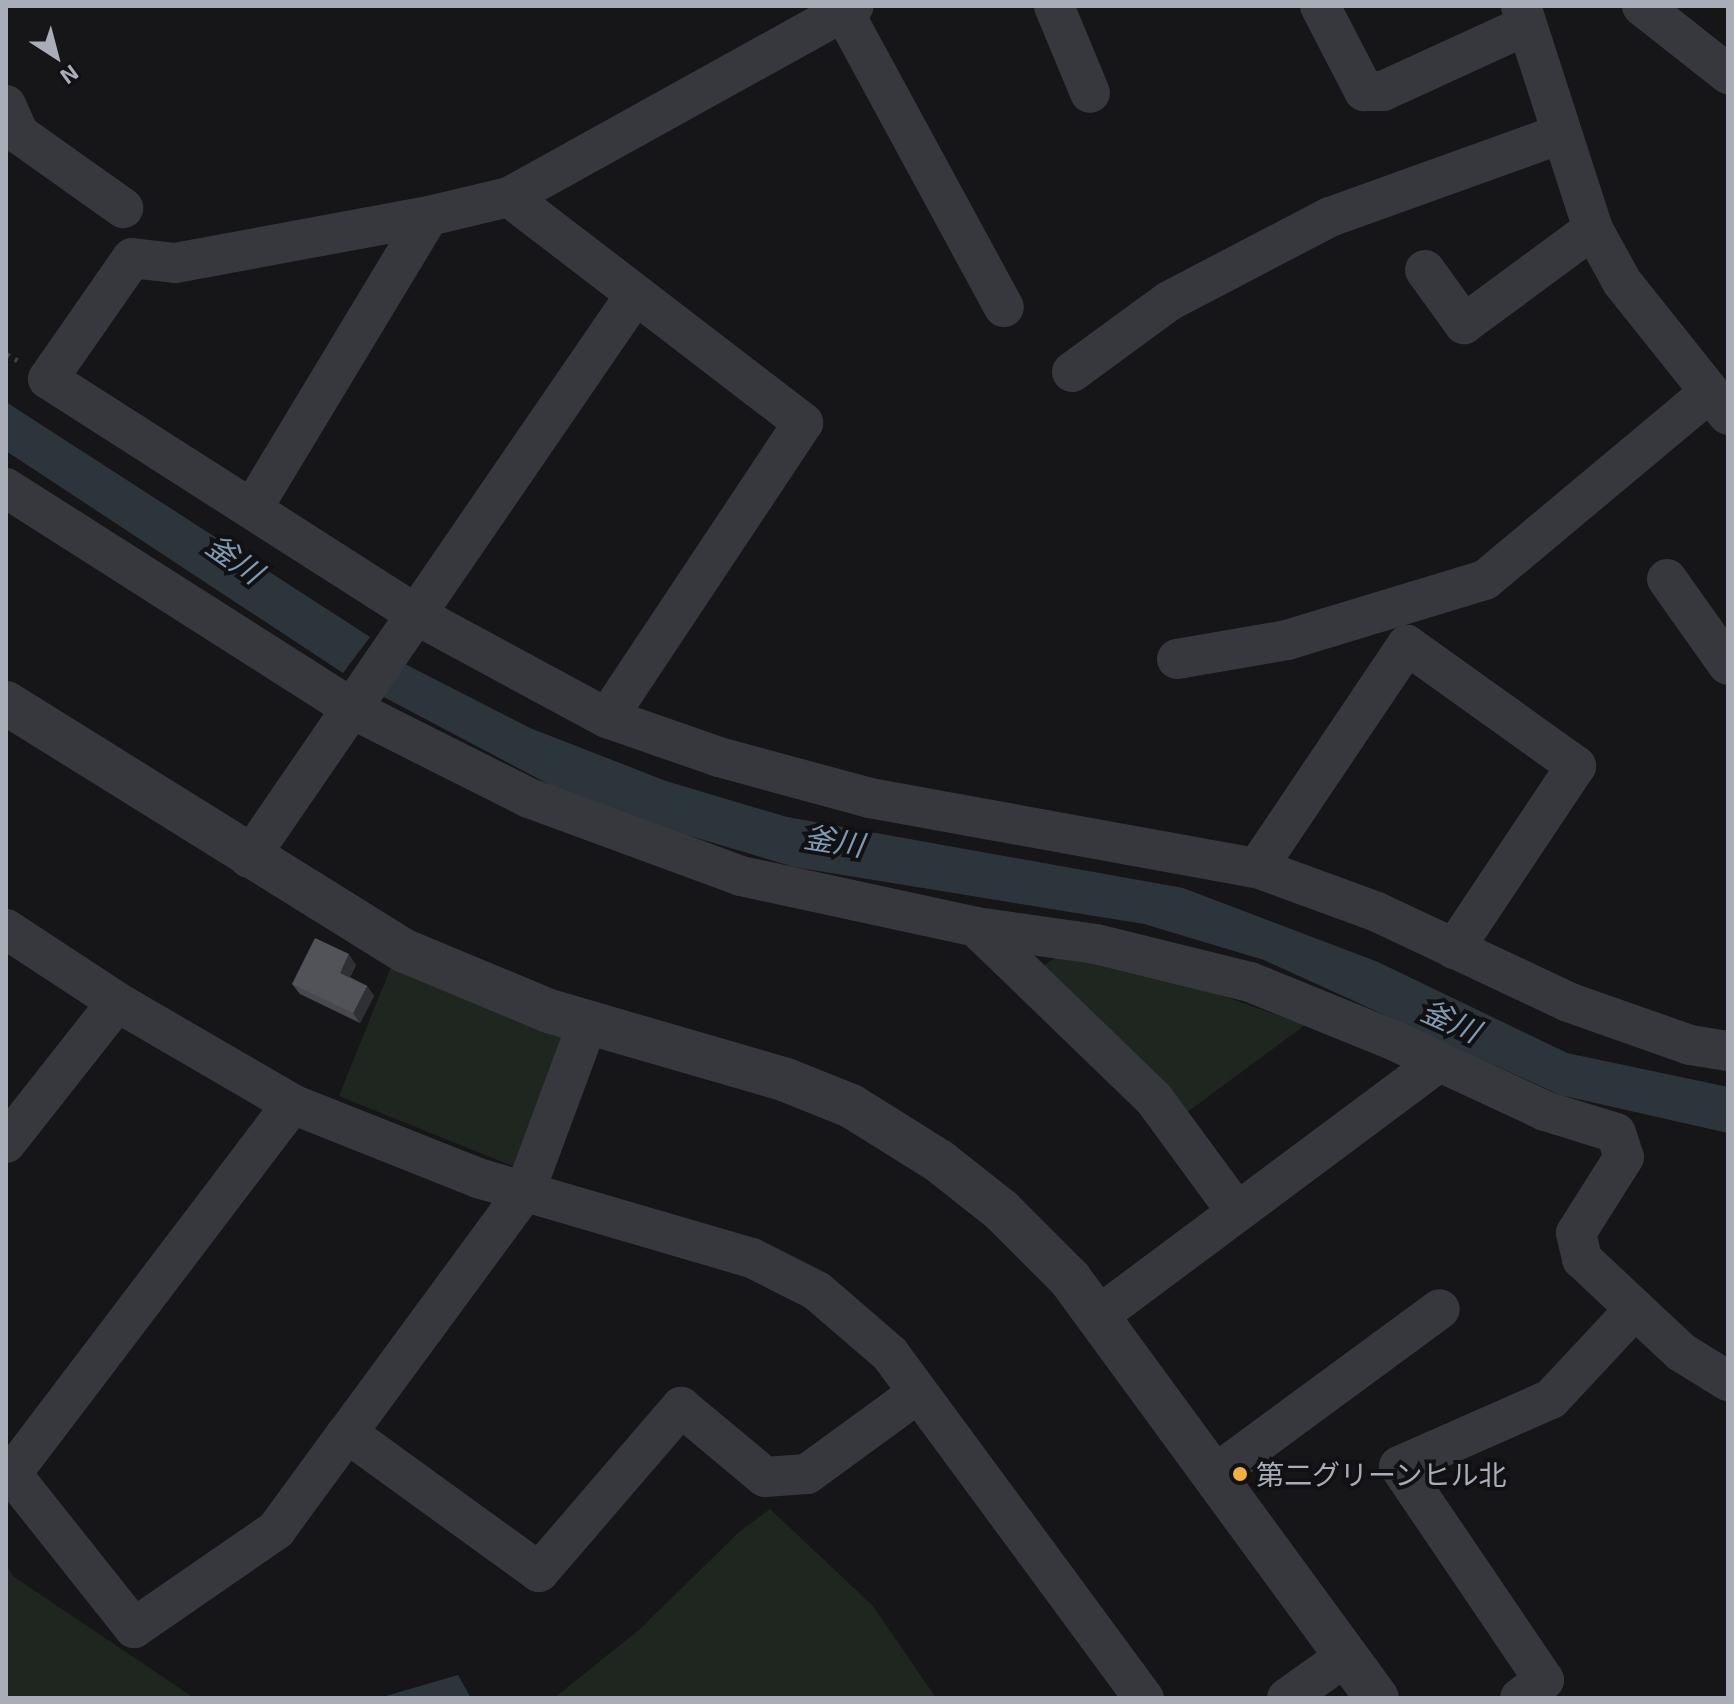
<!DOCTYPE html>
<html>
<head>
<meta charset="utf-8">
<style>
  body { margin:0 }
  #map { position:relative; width:1734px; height:1704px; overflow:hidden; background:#161618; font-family:"Exo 2","Noto Sans JP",sans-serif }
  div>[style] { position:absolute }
  .green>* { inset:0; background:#1e261f; transform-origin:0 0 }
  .water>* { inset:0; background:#2c353c }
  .path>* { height:5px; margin-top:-2.5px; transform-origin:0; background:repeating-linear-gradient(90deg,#3d3f44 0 4px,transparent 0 10px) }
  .minor>* { height:40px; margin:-20px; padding:0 20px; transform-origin:20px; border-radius:20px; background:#37383d }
  .tertiary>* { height:44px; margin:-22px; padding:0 22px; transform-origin:22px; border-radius:22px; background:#37383d }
  .wall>* { inset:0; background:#47494d }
  .shaded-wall>* { inset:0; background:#2f3033 }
  .building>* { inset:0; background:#525359 }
  .dots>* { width:22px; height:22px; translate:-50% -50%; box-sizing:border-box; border:4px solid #111113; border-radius:50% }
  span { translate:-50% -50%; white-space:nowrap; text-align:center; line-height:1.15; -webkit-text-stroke:8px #111113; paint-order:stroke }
  .poi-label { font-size:28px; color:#a8adb8 }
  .left { translate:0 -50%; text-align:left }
  .water-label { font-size:30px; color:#7f9bb3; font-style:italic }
  .frame { position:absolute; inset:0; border:8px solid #a8adb8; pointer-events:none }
  .north { position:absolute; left:16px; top:16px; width:80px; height:80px; -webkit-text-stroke:6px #111113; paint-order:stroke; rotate:144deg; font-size:22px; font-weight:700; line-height:32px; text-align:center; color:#a8adb8 }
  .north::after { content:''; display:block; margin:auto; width:28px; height:36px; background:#a8adb8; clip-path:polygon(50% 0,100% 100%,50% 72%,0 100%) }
</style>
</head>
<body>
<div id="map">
  <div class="green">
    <i style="clip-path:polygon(1060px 955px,1215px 993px,1305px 1025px,1182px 1116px,1036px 970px)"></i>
    <i style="left:391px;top:967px;width:190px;height:139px;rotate:22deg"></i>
    <i style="clip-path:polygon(770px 1509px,873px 1606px,936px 1698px,554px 1698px,640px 1629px,739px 1532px)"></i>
    <i style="clip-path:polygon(6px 1565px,13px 1576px,194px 1698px,6px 1698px)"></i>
  </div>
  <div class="water">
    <i style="clip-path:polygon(6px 402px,370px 637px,343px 673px,6px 451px)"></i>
    <i style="clip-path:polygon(403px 663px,530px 728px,666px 781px,787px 817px,1183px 888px,1378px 962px,1567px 1053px,1728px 1087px,1728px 1133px,1560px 1095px,1264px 960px,1144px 924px,794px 867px,687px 835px,554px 787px,380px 695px)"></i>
    <i style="clip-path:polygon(458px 1675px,471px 1698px,379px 1698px)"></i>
  </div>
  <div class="path">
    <i style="left:6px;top:354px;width:13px;rotate:29deg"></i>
  </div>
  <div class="minor">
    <i style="left:1054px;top:6px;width:94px;rotate:67.5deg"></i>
    <i style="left:1320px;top:6px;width:96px;rotate:62.6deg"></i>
    <i style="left:1364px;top:91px;width:19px"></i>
    <i style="left:1383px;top:91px;width:158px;rotate:-24.6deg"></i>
    <i style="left:1521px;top:6px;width:234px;rotate:72.1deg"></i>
    <i style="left:1593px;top:229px;width:60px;rotate:61.3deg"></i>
    <i style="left:1622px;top:282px;width:170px;rotate:51.4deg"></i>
    <i style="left:1642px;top:6px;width:110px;rotate:38.3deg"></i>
    <i style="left:843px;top:11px;width:337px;rotate:61.5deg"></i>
    <i style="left:6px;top:105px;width:32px;rotate:66deg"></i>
    <i style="left:19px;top:134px;width:128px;rotate:35.4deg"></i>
    <i style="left:509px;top:197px;width:394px;rotate:-29deg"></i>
    <i style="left:429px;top:216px;width:258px;rotate:169.5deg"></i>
    <i style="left:175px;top:263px;width:43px;rotate:-173.4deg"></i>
    <i style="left:132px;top:258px;width:147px;rotate:124.8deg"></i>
    <i style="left:48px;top:379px;width:439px;rotate:32.6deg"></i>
    <i style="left:418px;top:616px;width:215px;rotate:28.4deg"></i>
    <i style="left:607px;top:718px;width:119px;rotate:19.2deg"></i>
    <i style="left:719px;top:757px;width:156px;rotate:15.2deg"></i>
    <i style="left:870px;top:798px;width:393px;rotate:10.3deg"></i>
    <i style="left:1257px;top:868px;width:128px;rotate:20.1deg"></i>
    <i style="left:1377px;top:912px;width:211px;rotate:25.2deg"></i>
    <i style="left:1568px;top:1002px;width:129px;rotate:19.4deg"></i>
    <i style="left:1690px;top:1045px;width:38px;rotate:9deg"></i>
    <i style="left:1425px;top:270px;width:67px;rotate:54.2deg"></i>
    <i style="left:1464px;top:324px;width:160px;rotate:-36.4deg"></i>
    <i style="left:1072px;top:372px;width:120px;rotate:-36.2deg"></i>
    <i style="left:1169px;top:301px;width:182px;rotate:-27.6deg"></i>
    <i style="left:1330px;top:217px;width:245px;rotate:-19.8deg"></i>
    <i style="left:6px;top:488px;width:413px;rotate:32.5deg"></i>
    <i style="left:354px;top:710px;width:196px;rotate:26.7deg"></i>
    <i style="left:529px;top:798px;width:226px;rotate:20.2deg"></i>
    <i style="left:741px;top:876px;width:240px;rotate:12.2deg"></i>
    <i style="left:976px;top:927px;width:121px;rotate:8.1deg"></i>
    <i style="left:1096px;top:944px;width:159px;rotate:13.9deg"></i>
    <i style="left:1250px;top:982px;width:154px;rotate:22.1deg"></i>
    <i style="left:1393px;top:1040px;width:168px;rotate:25deg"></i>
    <i style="left:1545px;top:1111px;width:74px;rotate:17.2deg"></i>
    <i style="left:1616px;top:1133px;width:25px;rotate:72deg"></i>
    <i style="left:1624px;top:1157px;width:90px;rotate:122.3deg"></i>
    <i style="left:1576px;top:1233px;width:27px;rotate:77deg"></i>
    <i style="left:1582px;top:1259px;width:136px;rotate:43.2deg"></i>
    <i style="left:1681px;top:1352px;width:55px;rotate:31.7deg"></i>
    <i style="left:252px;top:509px;width:342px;rotate:-58.9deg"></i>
    <i style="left:429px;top:216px;width:82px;rotate:-13.4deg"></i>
    <i style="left:509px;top:197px;width:371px;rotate:37.5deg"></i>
    <i style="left:803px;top:423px;width:354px;rotate:123.6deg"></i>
    <i style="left:1667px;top:579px;width:105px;rotate:54.7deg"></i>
    <i style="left:1177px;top:659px;width:112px;rotate:-9.8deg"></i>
    <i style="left:1287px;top:640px;width:207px;rotate:-16.9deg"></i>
    <i style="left:1485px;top:580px;width:293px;rotate:-39.9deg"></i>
    <i style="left:249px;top:858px;width:683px;rotate:-55.56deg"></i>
    <i style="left:1257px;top:868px;width:269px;rotate:-56.1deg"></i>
    <i style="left:1407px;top:645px;width:208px;rotate:35.6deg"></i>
    <i style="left:1576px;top:766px;width:220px;rotate:123.7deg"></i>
    <i style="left:976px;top:927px;width:248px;rotate:44deg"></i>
    <i style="left:1154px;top:1099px;width:140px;rotate:53.7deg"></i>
    <i style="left:6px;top:929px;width:133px;rotate:33.3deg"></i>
    <i style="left:117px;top:1002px;width:203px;rotate:30.2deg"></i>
    <i style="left:292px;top:1104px;width:200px;rotate:21.7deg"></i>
    <i style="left:478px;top:1178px;width:285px;rotate:16.3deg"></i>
    <i style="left:752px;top:1258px;width:73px;rotate:26.9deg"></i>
    <i style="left:817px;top:1291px;width:96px;rotate:40.8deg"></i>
    <i style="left:890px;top:1354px;width:428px;rotate:53.6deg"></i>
    <i style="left:588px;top:1022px;width:180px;rotate:110.4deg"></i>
    <i style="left:525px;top:1191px;width:300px;rotate:126.3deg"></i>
    <i style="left:347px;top:1433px;width:237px;rotate:35.9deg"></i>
    <i style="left:539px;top:1572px;width:218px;rotate:-49.3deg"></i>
    <i style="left:681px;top:1407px;width:109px;rotate:39.8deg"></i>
    <i style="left:765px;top:1477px;width:42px;rotate:-4.1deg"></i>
    <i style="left:807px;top:1474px;width:137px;rotate:-36.1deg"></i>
    <i style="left:6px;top:1143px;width:179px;rotate:-51.8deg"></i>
    <i style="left:1098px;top:1316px;width:425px;rotate:-36.7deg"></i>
    <i style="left:6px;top:1467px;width:206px;rotate:51.5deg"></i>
    <i style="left:134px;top:1628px;width:173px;rotate:-34.6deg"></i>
    <i style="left:276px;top:1530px;width:120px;rotate:-53.8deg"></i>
    <i style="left:12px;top:1473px;width:463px;rotate:-52.8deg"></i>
    <i style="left:1214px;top:1475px;width:280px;rotate:-36.3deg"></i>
    <i style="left:1287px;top:1698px;width:72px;rotate:-35.4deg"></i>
    <i style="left:1520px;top:1698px;width:30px;rotate:-37deg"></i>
    <i style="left:1544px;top:1680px;width:258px;rotate:-124.1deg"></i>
    <i style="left:1399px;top:1466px;width:166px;rotate:-23.8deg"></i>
    <i style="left:1551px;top:1399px;width:123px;rotate:-47deg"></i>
  </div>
  <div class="tertiary">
    <i style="left:6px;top:703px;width:470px;rotate:31.9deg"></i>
    <i style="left:405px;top:951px;width:156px;rotate:22.6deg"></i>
    <i style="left:549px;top:1011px;width:247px;rotate:16.2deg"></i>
    <i style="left:786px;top:1080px;width:70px;rotate:21.8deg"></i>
    <i style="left:851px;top:1106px;width:104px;rotate:32deg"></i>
    <i style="left:939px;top:1161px;width:79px;rotate:38.3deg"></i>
    <i style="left:1001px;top:1210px;width:98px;rotate:45deg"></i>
    <i style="left:1070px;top:1279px;width:519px;rotate:53.77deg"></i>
  </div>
  <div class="wall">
    <i style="clip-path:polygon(356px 965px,350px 977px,367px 986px,374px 996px,360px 1023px,300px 994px,292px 984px)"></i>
  </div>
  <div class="shaded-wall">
    <i style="clip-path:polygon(349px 954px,356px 965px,347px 983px,340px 973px)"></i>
    <i style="clip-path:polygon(367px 986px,374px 996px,360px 1023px,353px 1013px)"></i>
  </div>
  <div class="building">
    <i style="clip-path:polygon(315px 938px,349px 954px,340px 973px,367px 986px,353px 1013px,292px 984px)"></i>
  </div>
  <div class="dots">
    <i style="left:1240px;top:1474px;background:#f2b134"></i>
  </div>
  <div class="poi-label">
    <span class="left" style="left:1256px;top:1474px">第二グリーンヒル北</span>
  </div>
  <div class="water-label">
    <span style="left:235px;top:558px;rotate:35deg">釜川</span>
    <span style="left:834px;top:840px;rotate:9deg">釜川</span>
    <span style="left:1451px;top:1020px;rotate:24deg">釜川</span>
  </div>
  <div class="frame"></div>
  <div class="north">N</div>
</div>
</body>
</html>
